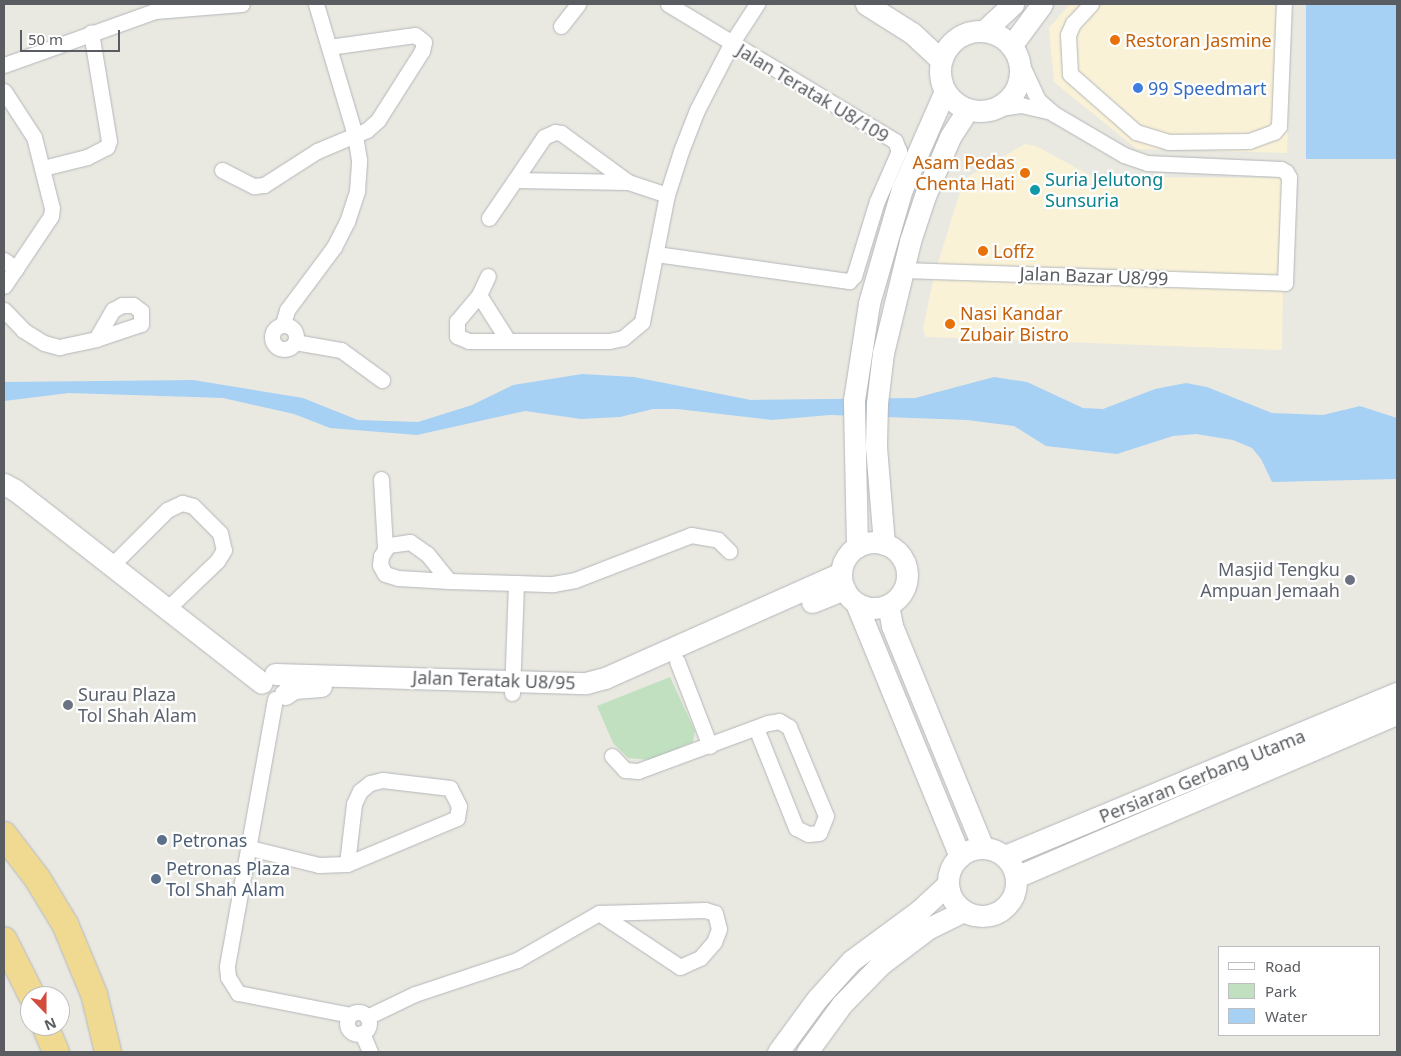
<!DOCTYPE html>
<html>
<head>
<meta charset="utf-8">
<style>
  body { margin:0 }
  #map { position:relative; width:1401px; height:1056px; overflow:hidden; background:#eae9e1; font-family:"Noto Sans",sans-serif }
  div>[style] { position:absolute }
  .commercial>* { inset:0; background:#f9f2d7 }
  .green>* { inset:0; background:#c0e0c0 }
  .water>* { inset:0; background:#a7d1f4; transform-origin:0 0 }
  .roads { filter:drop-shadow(0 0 1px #b3b6ba) drop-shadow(0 0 1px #b3b6ba) }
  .street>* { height:15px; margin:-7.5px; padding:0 7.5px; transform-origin:7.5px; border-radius:7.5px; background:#fff }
  .street>.ring { margin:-7.5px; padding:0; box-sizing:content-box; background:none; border:15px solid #fff; border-radius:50% }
  .secondary>* { height:21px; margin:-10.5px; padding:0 10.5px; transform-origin:10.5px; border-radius:10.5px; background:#fff }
  .secondary>.ring { margin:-10.5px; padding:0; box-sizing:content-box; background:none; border:21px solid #fff; border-radius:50% }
  .highway>* { height:26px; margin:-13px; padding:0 13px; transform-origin:13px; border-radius:13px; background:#f0da92 }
  .dots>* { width:14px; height:14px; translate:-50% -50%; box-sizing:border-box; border:2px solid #fff; border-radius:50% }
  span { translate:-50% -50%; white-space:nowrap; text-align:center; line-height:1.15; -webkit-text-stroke:4.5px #fff; paint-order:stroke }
  .food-label { font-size:18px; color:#c56008 }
  .left { translate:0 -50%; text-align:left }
  .right { translate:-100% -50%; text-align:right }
  .shop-label { font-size:18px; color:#366cbe }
  .street-label { font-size:18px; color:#595c60 }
  .culture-label { font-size:18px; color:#0d838f }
  .worship-label { font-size:18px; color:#5b616d }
  .service-label { font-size:18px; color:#4e5e75 }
  .frame { position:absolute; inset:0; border:5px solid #595c60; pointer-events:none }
  .legend { position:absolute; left:1218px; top:946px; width:162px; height:90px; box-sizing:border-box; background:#fff; border:1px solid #bdbebf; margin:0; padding:6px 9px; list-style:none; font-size:15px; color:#595c60 }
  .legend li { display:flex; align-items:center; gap:10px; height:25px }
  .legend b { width:25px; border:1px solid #bdbebf }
  .north { position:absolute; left:20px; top:986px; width:50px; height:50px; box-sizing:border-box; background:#fff; border:1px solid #bdbebf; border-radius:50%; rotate:158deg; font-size:14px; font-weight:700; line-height:20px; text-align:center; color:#595c60 }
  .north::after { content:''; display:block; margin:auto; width:18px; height:22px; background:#d44c3d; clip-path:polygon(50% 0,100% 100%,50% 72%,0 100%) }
  .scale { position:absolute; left:20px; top:30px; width:100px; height:22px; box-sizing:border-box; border:2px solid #595c60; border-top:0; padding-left:6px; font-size:15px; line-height:18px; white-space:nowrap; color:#595c60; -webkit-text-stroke:4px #fff; paint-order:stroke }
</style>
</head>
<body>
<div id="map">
  <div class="commercial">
    <i style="clip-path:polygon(1070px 4px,1292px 4px,1287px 153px,1137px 149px,1054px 82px,1049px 28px)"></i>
    <i style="clip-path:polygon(1025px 144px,1036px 146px,1093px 177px,1285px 178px,1282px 350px,926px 337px,923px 329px,934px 276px,964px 179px)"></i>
  </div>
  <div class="green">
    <i style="clip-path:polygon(670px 677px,695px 731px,693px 742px,650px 760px,628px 758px,613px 743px,597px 706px)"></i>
  </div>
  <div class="water">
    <i style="left:1306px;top:4px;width:91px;height:155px"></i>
    <i style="clip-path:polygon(582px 374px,634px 377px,751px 400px,915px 398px,994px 377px,1027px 382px,1083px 408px,1103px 409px,1155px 389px,1186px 383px,1207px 387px,1272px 413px,1323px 415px,1360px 406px,1397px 418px,1397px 479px,1272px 482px,1261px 459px,1252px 448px,1233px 440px,1196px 434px,1173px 436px,1117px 454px,1046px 446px,1014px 426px,967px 420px,830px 415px,772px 420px,677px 409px,653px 409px,620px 417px,581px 419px,525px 411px,417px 435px,330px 428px,294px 414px,223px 398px,69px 393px,4px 401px,4px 382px,193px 380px,303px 398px,358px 420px,418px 422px,472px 405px,513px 385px)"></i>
  </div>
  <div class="roads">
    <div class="street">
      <i style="left:1091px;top:4px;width:26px;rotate:133deg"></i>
      <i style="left:1073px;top:23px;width:13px;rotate:113deg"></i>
      <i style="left:1068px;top:35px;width:39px;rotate:87deg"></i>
      <i style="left:1070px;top:74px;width:88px;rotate:41.3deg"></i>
      <i style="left:1136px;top:132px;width:34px;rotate:17deg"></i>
      <i style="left:1168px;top:142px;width:81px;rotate:-0.7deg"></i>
      <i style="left:1249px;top:141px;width:27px;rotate:-20deg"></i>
      <i style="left:1274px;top:132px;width:8px;rotate:-50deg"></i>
      <i style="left:1279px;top:126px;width:122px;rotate:-87.7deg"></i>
      <i style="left:561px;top:26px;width:28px;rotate:-52deg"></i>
      <i style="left:4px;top:65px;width:160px;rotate:-19.7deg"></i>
      <i style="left:155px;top:11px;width:87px;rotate:-4.6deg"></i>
      <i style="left:4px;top:91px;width:55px;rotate:56.9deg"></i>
      <i style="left:34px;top:137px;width:73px;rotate:75.8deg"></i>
      <i style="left:52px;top:208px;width:8px;rotate:97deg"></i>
      <i style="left:51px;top:216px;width:84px;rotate:123.9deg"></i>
      <i style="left:993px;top:109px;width:28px;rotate:-8deg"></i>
      <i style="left:1021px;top:105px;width:28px;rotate:13deg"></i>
      <i style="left:43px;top:168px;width:45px;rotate:-14deg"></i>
      <i style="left:87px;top:157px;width:22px;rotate:-27deg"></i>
      <i style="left:107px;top:147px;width:6px;rotate:-72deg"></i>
      <i style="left:109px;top:141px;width:110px;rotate:-99.4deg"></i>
      <i style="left:222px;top:170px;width:36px;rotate:27deg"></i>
      <i style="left:254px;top:186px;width:10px;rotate:-6deg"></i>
      <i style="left:264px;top:185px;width:63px;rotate:-32.7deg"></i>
      <i style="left:317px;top:151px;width:54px;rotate:-22.8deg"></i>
      <i style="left:367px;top:130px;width:15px;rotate:-42deg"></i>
      <i style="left:378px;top:120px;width:82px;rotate:-57.5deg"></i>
      <i style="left:422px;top:51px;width:9px;rotate:-77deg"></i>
      <i style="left:424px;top:42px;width:11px;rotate:-142deg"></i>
      <i style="left:415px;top:35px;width:87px;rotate:172.1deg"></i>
      <i style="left:628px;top:182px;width:83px;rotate:-143.8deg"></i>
      <i style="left:561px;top:133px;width:6px;rotate:-171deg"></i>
      <i style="left:555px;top:132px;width:12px;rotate:156deg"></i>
      <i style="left:544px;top:137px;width:52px;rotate:124deg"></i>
      <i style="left:515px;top:180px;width:113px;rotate:1deg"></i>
      <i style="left:628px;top:182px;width:41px;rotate:18.4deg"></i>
      <i style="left:489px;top:218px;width:46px;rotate:-55.6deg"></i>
      <i style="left:656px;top:254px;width:195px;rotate:8deg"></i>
      <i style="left:849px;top:281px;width:7px;rotate:-45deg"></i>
      <i style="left:854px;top:276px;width:78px;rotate:-73deg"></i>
      <i style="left:877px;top:201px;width:55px;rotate:-66.3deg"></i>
      <i style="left:899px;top:151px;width:11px;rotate:-112deg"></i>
      <i style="left:895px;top:141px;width:265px;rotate:-148.9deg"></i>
      <i style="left:4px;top:260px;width:15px;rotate:37deg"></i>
      <i style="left:903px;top:270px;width:382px;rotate:1.9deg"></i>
      <i style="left:1285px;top:283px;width:106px;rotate:-87.8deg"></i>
      <i style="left:1289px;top:177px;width:6px;rotate:-121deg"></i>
      <i style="left:1286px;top:172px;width:6px;rotate:-149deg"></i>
      <i style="left:1281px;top:169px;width:134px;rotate:-177.4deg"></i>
      <i style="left:1147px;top:163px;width:24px;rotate:-161deg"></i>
      <i style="left:1124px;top:155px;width:81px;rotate:-149.6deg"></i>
      <i style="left:1054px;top:114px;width:21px;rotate:-139deg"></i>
      <i style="left:1038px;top:100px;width:47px;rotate:-114.9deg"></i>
      <i style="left:479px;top:295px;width:21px;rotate:-65deg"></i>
      <i style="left:122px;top:305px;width:11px"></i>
      <i style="left:133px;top:305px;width:10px;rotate:37deg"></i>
      <i style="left:141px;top:311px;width:13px;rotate:90deg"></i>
      <i style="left:141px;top:324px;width:47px;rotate:161.6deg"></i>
      <i style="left:96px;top:339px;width:34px;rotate:-60deg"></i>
      <i style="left:113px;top:310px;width:10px;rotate:-29deg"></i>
      <i style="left:4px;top:310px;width:28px;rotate:46deg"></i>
      <i style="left:23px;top:330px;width:25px;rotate:32deg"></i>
      <i style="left:44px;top:343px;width:16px;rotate:15deg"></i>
      <i style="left:59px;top:347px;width:38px;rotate:-12deg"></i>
      <i style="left:283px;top:324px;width:15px;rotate:-74deg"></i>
      <i style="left:287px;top:310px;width:79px;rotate:-53.3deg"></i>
      <i style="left:334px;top:247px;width:28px;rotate:-63deg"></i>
      <i style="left:347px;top:222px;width:33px;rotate:-72deg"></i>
      <i style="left:357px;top:191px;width:31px;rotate:-86deg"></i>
      <i style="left:359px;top:160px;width:25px;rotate:-99deg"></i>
      <i style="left:355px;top:135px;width:137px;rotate:-106.6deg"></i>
      <i class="ring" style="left:272px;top:325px;width:9px;height:9px"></i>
      <i style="left:507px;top:339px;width:52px;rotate:-122.5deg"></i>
      <i style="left:479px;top:295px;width:34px;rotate:130deg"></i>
      <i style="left:457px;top:321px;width:15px;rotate:90deg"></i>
      <i style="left:457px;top:336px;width:13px;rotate:23deg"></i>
      <i style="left:469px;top:341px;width:140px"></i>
      <i style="left:609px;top:341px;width:14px;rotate:-12deg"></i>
      <i style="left:623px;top:338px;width:25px;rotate:-40deg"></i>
      <i style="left:642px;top:322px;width:129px;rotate:-78.9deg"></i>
      <i style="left:667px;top:195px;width:46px;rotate:-72.3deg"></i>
      <i style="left:681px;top:151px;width:44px;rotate:-68.7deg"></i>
      <i style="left:697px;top:110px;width:74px;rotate:-62.7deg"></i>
      <i style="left:731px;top:44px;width:48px;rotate:-57deg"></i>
      <i style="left:295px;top:342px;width:47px;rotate:9.9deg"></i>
      <i style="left:341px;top:350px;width:51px;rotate:36.2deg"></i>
      <i style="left:381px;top:479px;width:69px;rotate:86.7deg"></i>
      <i style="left:112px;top:565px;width:78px;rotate:-45deg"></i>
      <i style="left:167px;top:510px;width:17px;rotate:-25deg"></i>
      <i style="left:182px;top:503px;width:11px;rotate:15deg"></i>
      <i style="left:193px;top:506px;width:38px;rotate:45deg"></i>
      <i style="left:220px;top:533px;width:17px;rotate:77deg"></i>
      <i style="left:224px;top:550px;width:13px;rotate:122deg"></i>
      <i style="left:217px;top:561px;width:68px;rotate:136.2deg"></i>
      <i style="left:449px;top:581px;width:35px;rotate:-129deg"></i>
      <i style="left:427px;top:554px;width:21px;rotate:-145deg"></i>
      <i style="left:410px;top:542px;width:22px;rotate:172deg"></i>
      <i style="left:388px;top:545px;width:13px;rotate:122deg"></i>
      <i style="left:381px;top:556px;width:9px;rotate:96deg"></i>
      <i style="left:380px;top:565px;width:10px;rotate:61deg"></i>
      <i style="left:385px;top:574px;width:14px;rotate:17deg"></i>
      <i style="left:398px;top:578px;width:51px;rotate:3.4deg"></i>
      <i style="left:449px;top:581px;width:67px;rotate:1.7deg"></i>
      <i style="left:516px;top:583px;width:37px;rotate:2deg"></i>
      <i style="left:553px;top:584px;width:22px;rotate:-10deg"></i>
      <i style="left:575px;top:580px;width:124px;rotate:-21.2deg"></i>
      <i style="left:691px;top:535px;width:27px;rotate:10deg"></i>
      <i style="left:718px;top:540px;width:16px;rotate:45deg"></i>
      <i style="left:677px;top:661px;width:91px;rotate:68.8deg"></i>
      <i style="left:512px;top:693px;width:110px;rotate:-87.9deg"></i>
      <i style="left:275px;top:699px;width:272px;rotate:100.2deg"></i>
      <i style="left:227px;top:967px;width:10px;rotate:84deg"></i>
      <i style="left:228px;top:977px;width:19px;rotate:58deg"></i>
      <i style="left:238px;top:993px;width:114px;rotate:11.1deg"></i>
      <i style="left:612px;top:756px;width:19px;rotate:47deg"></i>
      <i style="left:625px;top:770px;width:13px;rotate:4deg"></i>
      <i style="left:638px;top:771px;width:139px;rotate:-20.3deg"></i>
      <i style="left:768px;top:723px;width:11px;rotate:-10deg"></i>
      <i style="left:779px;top:721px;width:12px;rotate:31deg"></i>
      <i style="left:789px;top:727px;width:96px;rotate:67.4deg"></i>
      <i style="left:826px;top:816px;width:18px;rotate:112deg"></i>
      <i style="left:819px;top:833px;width:11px;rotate:175deg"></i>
      <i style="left:808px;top:834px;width:13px;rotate:-153deg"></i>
      <i style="left:796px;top:828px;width:108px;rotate:-111.8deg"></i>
      <i style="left:250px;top:848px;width:71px;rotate:13.8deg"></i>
      <i style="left:319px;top:865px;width:28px;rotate:-2deg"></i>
      <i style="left:347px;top:864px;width:119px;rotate:-22.7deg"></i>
      <i style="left:457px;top:818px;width:12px;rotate:-81deg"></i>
      <i style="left:459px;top:806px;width:20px;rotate:-117deg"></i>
      <i style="left:450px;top:788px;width:68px;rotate:-173.3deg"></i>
      <i style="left:382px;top:780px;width:12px;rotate:166deg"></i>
      <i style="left:370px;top:783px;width:13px;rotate:141deg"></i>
      <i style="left:360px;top:791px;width:14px;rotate:115deg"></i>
      <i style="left:354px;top:804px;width:60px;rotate:96.7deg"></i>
      <i class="ring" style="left:347px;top:1012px;width:7px;height:7px"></i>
      <i style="left:367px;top:1017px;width:53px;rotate:-25.6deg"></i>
      <i style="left:415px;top:994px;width:108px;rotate:-18.4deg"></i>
      <i style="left:517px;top:960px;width:95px;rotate:-29.8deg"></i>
      <i style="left:599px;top:913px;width:106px;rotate:-1.6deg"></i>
      <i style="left:705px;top:910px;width:10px;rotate:17deg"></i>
      <i style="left:715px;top:913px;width:16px;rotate:76deg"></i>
      <i style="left:719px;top:929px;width:14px;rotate:111deg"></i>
      <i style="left:714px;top:942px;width:21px;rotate:131deg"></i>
      <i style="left:700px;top:958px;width:22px;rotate:156deg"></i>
      <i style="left:680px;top:967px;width:97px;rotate:-146.3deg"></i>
      <i style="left:362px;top:1033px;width:21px;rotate:67deg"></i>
    </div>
    <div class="secondary">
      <i style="left:866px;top:4px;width:54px;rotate:32.2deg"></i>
      <i style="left:912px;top:33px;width:40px;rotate:43deg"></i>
      <i style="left:984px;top:31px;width:40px;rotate:-43deg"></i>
      <i class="ring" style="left:940px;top:31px;width:59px;height:59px"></i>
      <i style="left:1011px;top:46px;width:52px;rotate:-53.6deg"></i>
      <i style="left:4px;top:484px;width:13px;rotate:29deg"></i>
      <i style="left:15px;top:490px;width:313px;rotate:38deg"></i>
      <i class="ring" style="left:841px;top:542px;width:45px;height:45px"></i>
      <i style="left:884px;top:544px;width:98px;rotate:-94.7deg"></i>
      <i style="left:876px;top:446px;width:43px;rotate:-88.7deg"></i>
      <i style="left:877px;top:403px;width:50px;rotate:-83.2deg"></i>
      <i style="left:883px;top:353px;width:115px;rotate:-76.4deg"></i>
      <i style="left:910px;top:241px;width:47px;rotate:-71.6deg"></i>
      <i style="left:925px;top:196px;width:64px;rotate:-67deg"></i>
      <i style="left:950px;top:137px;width:33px;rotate:-57deg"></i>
      <i style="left:857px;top:547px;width:147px;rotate:-91.2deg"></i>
      <i style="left:854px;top:400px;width:98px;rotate:-81.2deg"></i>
      <i style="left:869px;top:303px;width:119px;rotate:-73.9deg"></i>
      <i style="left:902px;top:189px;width:107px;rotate:-66.3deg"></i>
      <i style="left:812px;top:602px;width:35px;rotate:-22deg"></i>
      <i style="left:856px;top:603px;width:274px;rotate:67.7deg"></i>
      <i style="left:888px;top:605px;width:21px;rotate:79deg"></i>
      <i style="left:892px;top:626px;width:240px;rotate:67.7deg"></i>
      <i style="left:275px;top:674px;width:311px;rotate:1.7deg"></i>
      <i style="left:586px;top:683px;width:20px;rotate:-15deg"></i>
      <i style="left:605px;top:678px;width:258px;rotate:-24deg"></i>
      <i style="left:285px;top:694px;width:11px;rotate:-34deg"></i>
      <i style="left:294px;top:688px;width:27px;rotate:-4deg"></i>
      <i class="ring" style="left:948px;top:848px;width:47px;height:47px"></i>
      <i style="left:1005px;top:856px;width:425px;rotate:-22.6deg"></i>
      <i style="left:1016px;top:877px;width:414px;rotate:-23.2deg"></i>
      <i style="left:778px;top:1052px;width:66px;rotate:-53.7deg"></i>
      <i style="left:817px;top:999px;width:51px;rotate:-48.2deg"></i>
      <i style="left:851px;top:961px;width:86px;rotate:-36.5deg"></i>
      <i style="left:920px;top:910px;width:38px;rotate:-43deg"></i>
      <i style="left:807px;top:1052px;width:59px;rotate:-53.9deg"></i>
      <i style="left:842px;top:1004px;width:54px;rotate:-45.7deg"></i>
      <i style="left:880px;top:965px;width:61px;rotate:-37.1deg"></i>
      <i style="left:929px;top:928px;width:39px;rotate:-26deg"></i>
    </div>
    <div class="highway">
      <i style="left:4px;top:835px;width:54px;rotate:52.5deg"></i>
      <i style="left:37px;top:878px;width:54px;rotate:58.7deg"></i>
      <i style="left:65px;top:924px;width:76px;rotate:67.5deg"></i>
      <i style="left:94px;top:994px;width:60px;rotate:76.4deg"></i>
      <i style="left:4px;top:940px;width:63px;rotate:63.4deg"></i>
      <i style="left:45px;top:1026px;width:28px;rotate:67deg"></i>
    </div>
  </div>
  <div class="dots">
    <i style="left:1115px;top:40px;background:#e8710a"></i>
    <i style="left:1138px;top:88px;background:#3f7fe0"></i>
    <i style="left:1025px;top:173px;background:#e8710a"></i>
    <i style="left:1035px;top:190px;background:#0f9aa8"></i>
    <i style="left:983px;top:251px;background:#e8710a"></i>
    <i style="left:950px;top:324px;background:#e8710a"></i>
    <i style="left:1350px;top:580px;background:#6b7280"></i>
    <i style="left:68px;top:705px;background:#6b7280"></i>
    <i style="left:162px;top:840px;background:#5c6f8a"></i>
    <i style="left:156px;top:879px;background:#5c6f8a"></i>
  </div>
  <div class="food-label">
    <span class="left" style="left:1125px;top:40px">Restoran Jasmine</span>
    <span class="right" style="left:1015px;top:173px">Asam Pedas<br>Chenta Hati</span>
    <span class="left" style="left:993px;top:251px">Loffz</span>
    <span class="left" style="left:960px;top:324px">Nasi Kandar<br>Zubair Bistro</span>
  </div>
  <div class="shop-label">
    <span class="left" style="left:1148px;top:88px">99 Speedmart</span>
  </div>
  <div class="street-label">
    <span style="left:813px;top:93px;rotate:31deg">Jalan Teratak U8/109</span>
    <span style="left:1094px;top:276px;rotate:2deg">Jalan Bazar U8/99</span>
    <span style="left:494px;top:680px;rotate:2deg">Jalan Teratak U8/95</span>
    <span style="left:1202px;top:776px;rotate:-22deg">Persiaran Gerbang Utama</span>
  </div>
  <div class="culture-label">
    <span class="left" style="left:1045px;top:190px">Suria Jelutong<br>Sunsuria</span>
  </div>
  <div class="worship-label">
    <span class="right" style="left:1340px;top:580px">Masjid Tengku<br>Ampuan Jemaah</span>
    <span class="left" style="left:78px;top:705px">Surau Plaza<br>Tol Shah Alam</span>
  </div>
  <div class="service-label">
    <span class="left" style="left:172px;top:840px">Petronas</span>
    <span class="left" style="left:166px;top:879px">Petronas Plaza<br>Tol Shah Alam</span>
  </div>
  <div class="frame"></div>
  <ul class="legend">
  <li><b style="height:6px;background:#fff"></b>Road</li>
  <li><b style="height:14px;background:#c0e0c0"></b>Park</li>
  <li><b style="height:14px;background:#a7d1f4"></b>Water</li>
  </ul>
  <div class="north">N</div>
  <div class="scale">50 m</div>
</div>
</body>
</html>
